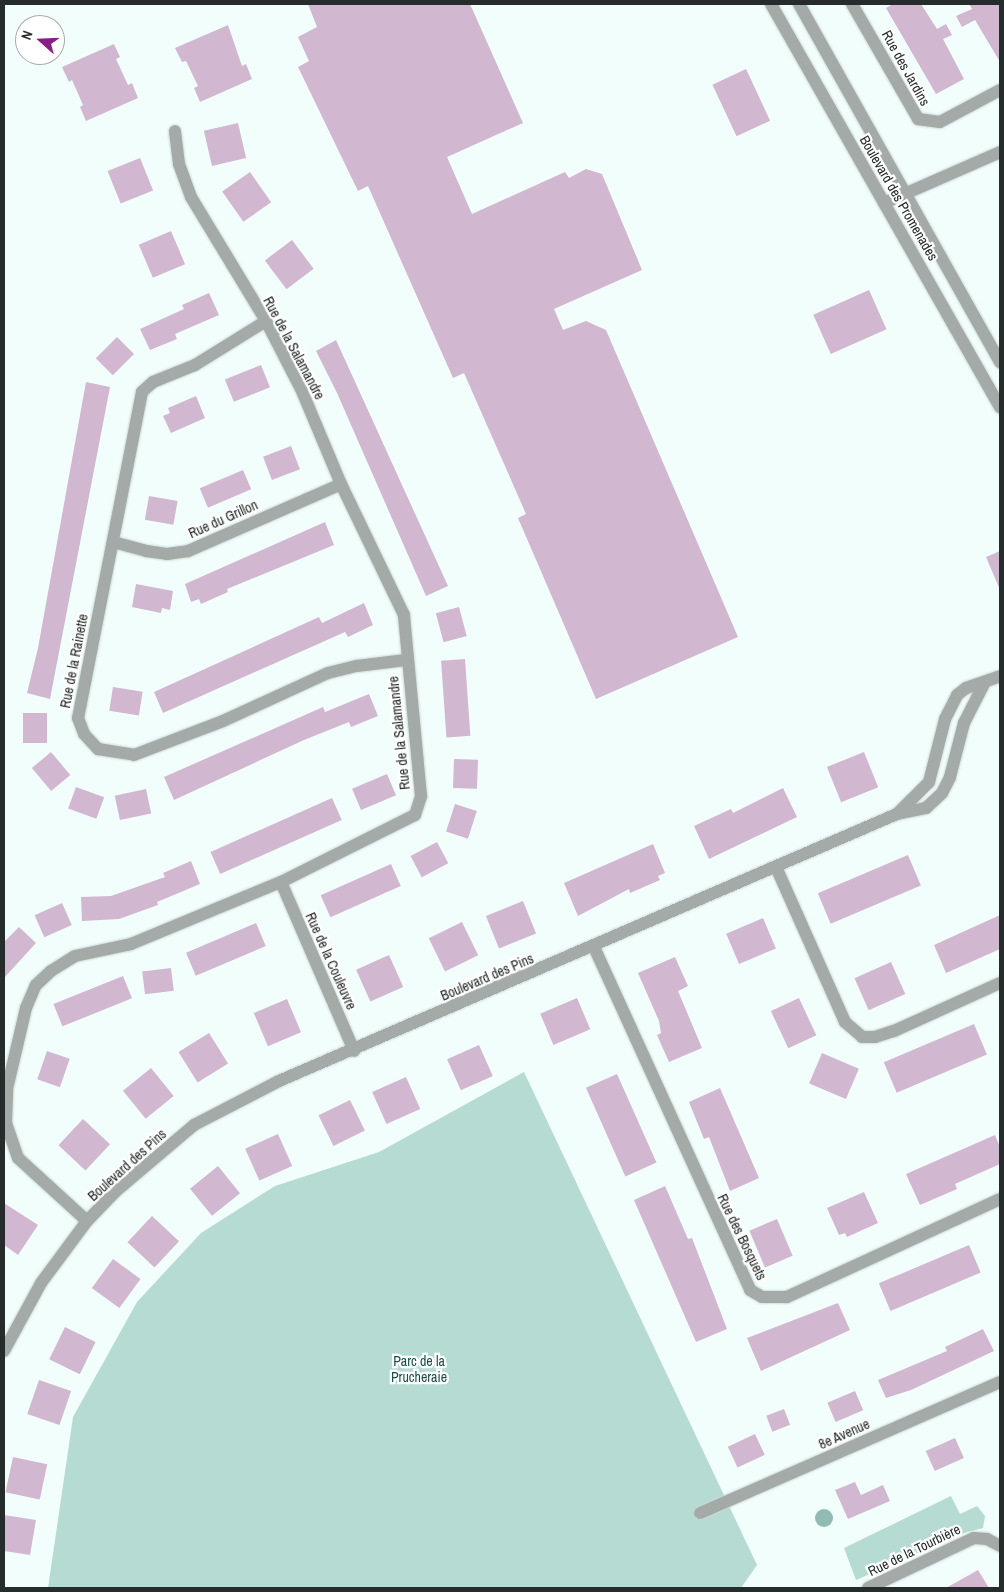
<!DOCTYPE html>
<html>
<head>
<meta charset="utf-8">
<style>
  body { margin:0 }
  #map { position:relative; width:1004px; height:1592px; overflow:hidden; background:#f2fefc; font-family:"Archivo Narrow",sans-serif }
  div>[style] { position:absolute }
  .green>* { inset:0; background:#b6dbd3 }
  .water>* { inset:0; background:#92bcb3 }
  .round { border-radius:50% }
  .building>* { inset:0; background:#d2b7d0; transform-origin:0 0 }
  .roads { filter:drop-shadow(0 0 1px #cdd8d6) drop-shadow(0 0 1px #cdd8d6) }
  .minor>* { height:12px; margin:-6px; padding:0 6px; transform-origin:6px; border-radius:6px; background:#a4aaa8 }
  span { translate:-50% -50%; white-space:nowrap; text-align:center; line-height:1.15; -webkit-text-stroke:4.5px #fff; paint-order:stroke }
  .street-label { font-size:14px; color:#262c2b }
  .park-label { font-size:14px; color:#155047 }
  .frame { position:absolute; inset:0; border:5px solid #262c2b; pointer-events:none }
  .north { position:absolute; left:15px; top:15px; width:50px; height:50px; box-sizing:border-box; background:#fff; border:1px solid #a8abaa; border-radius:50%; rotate:290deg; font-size:14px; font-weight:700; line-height:20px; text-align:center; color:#262c2b }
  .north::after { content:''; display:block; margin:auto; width:18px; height:22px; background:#861f87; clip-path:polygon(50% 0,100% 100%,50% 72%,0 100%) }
</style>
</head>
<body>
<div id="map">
  <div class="green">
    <i style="clip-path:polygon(524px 1072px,757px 1565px,741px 1588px,48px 1588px,73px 1417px,137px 1302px,201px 1233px,275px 1186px,379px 1152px)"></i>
    <i style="clip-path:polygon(951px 1496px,960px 1514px,977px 1506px,985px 1516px,983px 1528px,964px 1533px,856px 1580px,844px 1548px)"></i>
  </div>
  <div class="water">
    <i class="round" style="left:815px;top:1509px;width:18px;height:18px"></i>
  </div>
  <div class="building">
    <i style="clip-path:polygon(308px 4px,470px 4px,523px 123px,447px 157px,472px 214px,565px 172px,569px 178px,586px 169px,602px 174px,642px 270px,554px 309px,563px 330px,586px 321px,606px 330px,738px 637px,596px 699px,518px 518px,526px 514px,464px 373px,453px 378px,368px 186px,358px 191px,298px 67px,309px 61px,298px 37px,317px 27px)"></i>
    <i style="clip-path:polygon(893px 4px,921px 4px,937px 29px,946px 24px,952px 35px,943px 39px,964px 79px,936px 94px,886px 8px)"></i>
    <i style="clip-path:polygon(969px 4px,1000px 4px,1000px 62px,975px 20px,962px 27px,956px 16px,972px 9px)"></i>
    <i style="clip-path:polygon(228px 25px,242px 66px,246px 64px,252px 79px,200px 102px,194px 88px,198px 86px,186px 61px,182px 62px,175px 48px)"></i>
    <i style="clip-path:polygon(114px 44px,120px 57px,116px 59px,128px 85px,132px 83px,138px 98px,86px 121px,80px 107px,83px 105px,72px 80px,69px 82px,62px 67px)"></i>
    <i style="left:746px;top:69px;width:57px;height:37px;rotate:65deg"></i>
    <i style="left:238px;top:123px;width:36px;height:35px;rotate:77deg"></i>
    <i style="left:140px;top:158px;width:35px;height:35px;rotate:68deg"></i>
    <i style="left:250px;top:172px;width:37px;height:34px;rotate:55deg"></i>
    <i style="left:171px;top:231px;width:36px;height:35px;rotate:67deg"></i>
    <i style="left:292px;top:240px;width:36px;height:34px;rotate:53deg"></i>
    <i style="left:869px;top:290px;width:43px;height:61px;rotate:66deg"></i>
    <i style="clip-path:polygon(209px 293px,219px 315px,175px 334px,177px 339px,150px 350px,140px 329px,184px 309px,182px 305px)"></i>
    <i style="left:117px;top:337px;width:24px;height:30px;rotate:45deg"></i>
    <i style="clip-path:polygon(336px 340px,448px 586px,426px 596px,337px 393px,316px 351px)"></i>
    <i style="left:261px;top:365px;width:24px;height:39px;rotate:68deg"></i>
    <i style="clip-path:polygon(86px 382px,110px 387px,50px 699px,27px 693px,38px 648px)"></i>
    <i style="clip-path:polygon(196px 396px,205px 418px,171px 433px,163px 416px,170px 413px,168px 408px)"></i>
    <i style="left:291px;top:446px;width:25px;height:30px;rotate:69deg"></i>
    <i style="left:243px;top:470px;width:21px;height:47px;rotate:67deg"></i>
    <i style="left:149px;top:496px;width:29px;height:24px;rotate:10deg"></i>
    <i style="clip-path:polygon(325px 522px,334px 545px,227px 589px,228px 592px,201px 604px,199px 599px,191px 602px,185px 584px)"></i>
    <i style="clip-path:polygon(1000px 551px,1000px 590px,986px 557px)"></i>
    <i style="clip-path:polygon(136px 584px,173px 591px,170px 610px,162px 608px,161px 613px,132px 607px)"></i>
    <i style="clip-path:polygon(364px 603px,373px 625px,348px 637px,345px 632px,163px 713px,154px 692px,319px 617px,322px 623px)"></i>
    <i style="left:459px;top:607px;width:30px;height:24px;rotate:75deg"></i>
    <i style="left:465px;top:659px;width:77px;height:24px;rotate:86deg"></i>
    <i style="left:113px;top:687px;width:30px;height:24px;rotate:9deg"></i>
    <i style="clip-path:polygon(369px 694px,378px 716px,351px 727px,349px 722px,304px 740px,174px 800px,164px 777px,323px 707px,325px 712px)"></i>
    <i style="left:23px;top:713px;width:24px;height:30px"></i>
    <i style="left:51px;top:752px;width:30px;height:25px;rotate:50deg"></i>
    <i style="left:864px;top:752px;width:38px;height:40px;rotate:68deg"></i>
    <i style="left:454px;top:759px;width:24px;height:29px;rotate:2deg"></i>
    <i style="left:387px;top:774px;width:23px;height:38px;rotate:67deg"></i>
    <i style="left:76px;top:787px;width:30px;height:23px;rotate:20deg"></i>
    <i style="clip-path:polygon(783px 788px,797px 817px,709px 859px,694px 826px,731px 809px,733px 813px)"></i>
    <i style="left:146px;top:789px;width:25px;height:32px;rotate:78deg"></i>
    <i style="left:332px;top:798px;width:24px;height:133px;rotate:66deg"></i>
    <i style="left:455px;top:804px;width:23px;height:29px;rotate:18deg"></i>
    <i style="left:437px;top:842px;width:24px;height:30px;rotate:62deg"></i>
    <i style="clip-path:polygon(653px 844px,665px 873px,658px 876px,660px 880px,630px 893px,629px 889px,578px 916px,564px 883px)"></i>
    <i style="left:908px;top:855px;width:33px;height:98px;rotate:67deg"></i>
    <i style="clip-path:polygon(191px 861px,200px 884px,157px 902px,158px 905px,119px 919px,82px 921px,81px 897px,111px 896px,165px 877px,163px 873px)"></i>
    <i style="left:391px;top:864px;width:24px;height:77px;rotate:66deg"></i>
    <i style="left:523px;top:901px;width:35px;height:40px;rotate:68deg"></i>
    <i style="left:62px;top:903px;width:24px;height:30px;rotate:66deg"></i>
    <i style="clip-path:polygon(1000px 915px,1000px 949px,946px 973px,934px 945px)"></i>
    <i style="left:763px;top:918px;width:33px;height:40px;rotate:67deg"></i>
    <i style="left:462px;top:922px;width:37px;height:37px;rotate:64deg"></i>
    <i style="left:256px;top:923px;width:25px;height:76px;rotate:67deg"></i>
    <i style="clip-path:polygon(19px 927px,36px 943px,4px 978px,4px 942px)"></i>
    <i style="left:389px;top:955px;width:35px;height:36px;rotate:66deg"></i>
    <i style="clip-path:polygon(675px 957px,688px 986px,678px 991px,702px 1048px,669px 1062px,657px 1035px,661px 1033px,659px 1021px,638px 973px)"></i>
    <i style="left:891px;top:962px;width:35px;height:40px;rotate:66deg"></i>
    <i style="left:171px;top:968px;width:23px;height:29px;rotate:83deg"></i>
    <i style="left:123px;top:976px;width:24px;height:75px;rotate:68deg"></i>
    <i style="left:577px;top:998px;width:34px;height:40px;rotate:67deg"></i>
    <i style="left:799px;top:998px;width:41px;height:31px;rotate:65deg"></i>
    <i style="left:287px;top:999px;width:36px;height:36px;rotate:67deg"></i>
    <i style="left:974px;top:1024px;width:33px;height:98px;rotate:67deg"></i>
    <i style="left:209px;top:1033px;width:36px;height:36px;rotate:58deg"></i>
    <i style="left:479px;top:1045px;width:34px;height:35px;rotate:66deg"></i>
    <i style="left:47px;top:1051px;width:24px;height:30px;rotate:19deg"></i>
    <i style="left:822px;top:1053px;width:40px;height:33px;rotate:23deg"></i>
    <i style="left:151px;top:1068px;width:36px;height:36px;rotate:51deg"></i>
    <i style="left:617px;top:1074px;width:97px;height:34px;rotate:66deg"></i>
    <i style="left:406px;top:1077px;width:35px;height:37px;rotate:66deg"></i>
    <i style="clip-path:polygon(720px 1088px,759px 1178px,730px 1191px,709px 1137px,704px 1139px,689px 1102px)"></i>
    <i style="left:350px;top:1100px;width:34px;height:35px;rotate:64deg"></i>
    <i style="left:83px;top:1119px;width:37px;height:36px;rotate:43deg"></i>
    <i style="left:278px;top:1134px;width:35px;height:36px;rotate:66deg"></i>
    <i style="clip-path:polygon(995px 1135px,1000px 1147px,1000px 1164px,955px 1184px,957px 1189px,920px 1205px,906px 1174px)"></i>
    <i style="left:218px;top:1166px;width:35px;height:36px;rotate:51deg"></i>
    <i style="clip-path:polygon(665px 1186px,688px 1239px,692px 1238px,727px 1329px,696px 1342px,634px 1200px)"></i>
    <i style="clip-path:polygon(864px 1192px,878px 1223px,847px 1237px,845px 1233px,839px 1235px,827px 1208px)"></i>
    <i style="clip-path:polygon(4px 1203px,38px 1225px,18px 1255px,4px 1245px)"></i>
    <i style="left:152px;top:1216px;width:37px;height:36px;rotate:43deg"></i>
    <i style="left:777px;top:1219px;width:40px;height:30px;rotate:67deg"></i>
    <i style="left:969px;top:1245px;width:30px;height:98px;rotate:67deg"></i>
    <i style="left:113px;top:1259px;width:34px;height:36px;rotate:36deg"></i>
    <i style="clip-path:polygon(838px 1303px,850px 1330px,761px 1371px,747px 1338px)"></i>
    <i style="left:65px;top:1327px;width:34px;height:36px;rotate:26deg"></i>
    <i style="clip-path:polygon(983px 1329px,994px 1351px,911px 1390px,886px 1398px,878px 1380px,947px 1351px,945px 1347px)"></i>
    <i style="left:39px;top:1380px;width:34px;height:36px;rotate:19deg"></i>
    <i style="left:855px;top:1391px;width:21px;height:30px;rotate:67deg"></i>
    <i style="left:784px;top:1409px;width:17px;height:19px;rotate:69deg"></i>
    <i style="left:755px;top:1434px;width:23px;height:30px;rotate:65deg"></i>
    <i style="left:955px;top:1438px;width:22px;height:32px;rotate:66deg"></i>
    <i style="left:13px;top:1457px;width:35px;height:36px;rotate:12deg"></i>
    <i style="clip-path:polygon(855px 1482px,861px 1495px,883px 1485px,890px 1501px,848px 1519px,835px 1490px)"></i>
    <i style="clip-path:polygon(4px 1515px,36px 1520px,30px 1555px,4px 1551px)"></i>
    <i style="clip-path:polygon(978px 1570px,989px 1588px,946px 1588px)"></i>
  </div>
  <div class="roads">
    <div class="minor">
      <i style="left:771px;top:4px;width:464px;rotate:60.4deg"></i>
      <i style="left:799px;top:4px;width:411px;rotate:60.7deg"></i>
      <i style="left:852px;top:4px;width:133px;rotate:60.1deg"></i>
      <i style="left:918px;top:119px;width:22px;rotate:8deg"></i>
      <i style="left:940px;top:122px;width:68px;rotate:-28.1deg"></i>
      <i style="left:884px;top:203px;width:127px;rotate:-23.7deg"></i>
      <i style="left:266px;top:321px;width:84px;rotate:148.2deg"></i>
      <i style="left:195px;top:365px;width:45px;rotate:158deg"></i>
      <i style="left:153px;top:382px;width:15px;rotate:138deg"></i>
      <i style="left:142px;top:392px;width:332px;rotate:101.1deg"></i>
      <i style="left:78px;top:718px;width:17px;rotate:69deg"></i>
      <i style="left:84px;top:734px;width:21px;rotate:47deg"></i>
      <i style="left:98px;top:749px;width:36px;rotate:9deg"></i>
      <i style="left:134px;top:755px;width:95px;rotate:-20.9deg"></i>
      <i style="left:223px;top:721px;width:115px;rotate:-24.6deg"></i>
      <i style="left:328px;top:673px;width:30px;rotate:-14deg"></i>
      <i style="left:357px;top:666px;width:49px;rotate:-7deg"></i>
      <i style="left:113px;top:542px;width:34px;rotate:15deg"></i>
      <i style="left:146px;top:551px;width:21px;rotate:8deg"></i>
      <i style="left:167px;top:554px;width:21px;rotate:-8deg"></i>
      <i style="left:188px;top:551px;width:167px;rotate:-23.6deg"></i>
      <i style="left:897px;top:814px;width:30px;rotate:-12deg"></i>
      <i style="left:926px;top:808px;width:22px;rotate:-43deg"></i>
      <i style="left:942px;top:793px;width:18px;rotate:-63deg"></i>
      <i style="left:950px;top:777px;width:56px;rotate:-75.5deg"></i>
      <i style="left:964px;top:723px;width:44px;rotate:-62.9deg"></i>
      <i style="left:776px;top:867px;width:170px;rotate:66deg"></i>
      <i style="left:845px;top:1022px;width:23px;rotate:41deg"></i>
      <i style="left:862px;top:1037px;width:13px"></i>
      <i style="left:875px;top:1037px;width:20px;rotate:-18deg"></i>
      <i style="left:894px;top:1031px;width:116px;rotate:-24.4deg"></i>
      <i style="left:281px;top:882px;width:184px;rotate:66.6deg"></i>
      <i style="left:594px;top:947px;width:377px;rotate:65.5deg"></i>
      <i style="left:750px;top:1290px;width:14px;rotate:30deg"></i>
      <i style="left:762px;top:1297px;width:25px"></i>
      <i style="left:787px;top:1297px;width:234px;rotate:-24.7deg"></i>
      <i style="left:87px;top:1221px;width:93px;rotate:-137.6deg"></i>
      <i style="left:18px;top:1158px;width:37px;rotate:-109deg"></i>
      <i style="left:6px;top:1123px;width:34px;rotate:-88deg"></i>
      <i style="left:7px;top:1089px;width:83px;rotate:-76.8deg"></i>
      <i style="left:26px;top:1008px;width:25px;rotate:-67deg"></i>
      <i style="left:36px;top:985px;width:21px;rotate:-43deg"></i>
      <i style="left:51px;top:971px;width:28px;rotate:-32deg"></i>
      <i style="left:75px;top:956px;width:57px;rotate:-12.1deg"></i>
      <i style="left:131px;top:944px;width:162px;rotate:-22.5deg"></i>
      <i style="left:281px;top:882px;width:150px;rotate:-26.6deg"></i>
      <i style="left:415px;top:815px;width:20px;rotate:-72deg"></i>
      <i style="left:421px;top:796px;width:182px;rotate:-95.4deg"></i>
      <i style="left:404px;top:615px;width:145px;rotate:-115.7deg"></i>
      <i style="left:341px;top:484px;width:103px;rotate:-112.8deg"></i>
      <i style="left:301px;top:389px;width:76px;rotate:-117.2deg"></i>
      <i style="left:266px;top:321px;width:145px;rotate:-121.2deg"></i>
      <i style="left:191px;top:197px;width:35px;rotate:-110deg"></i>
      <i style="left:179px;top:164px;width:33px;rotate:-97deg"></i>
      <i style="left:4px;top:1351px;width:77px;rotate:-61.4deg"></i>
      <i style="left:41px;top:1283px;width:77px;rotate:-53.4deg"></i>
      <i style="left:87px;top:1221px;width:40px;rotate:-46deg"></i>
      <i style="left:115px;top:1192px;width:104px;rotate:-40.3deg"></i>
      <i style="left:194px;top:1125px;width:96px;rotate:-27.4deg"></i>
      <i style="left:279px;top:1081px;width:673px;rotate:-23.37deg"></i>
      <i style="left:897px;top:814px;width:45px;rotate:-45deg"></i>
      <i style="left:929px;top:782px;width:65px;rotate:-75.7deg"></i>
      <i style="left:945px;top:719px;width:27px;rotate:-63deg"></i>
      <i style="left:957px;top:695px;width:11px;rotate:-38deg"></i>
      <i style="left:966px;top:688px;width:36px;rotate:-19deg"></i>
      <i style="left:700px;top:1513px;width:327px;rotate:-23.6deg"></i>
      <i style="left:868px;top:1588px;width:117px;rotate:-25.3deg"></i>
      <i style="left:974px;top:1538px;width:13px;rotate:4deg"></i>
      <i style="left:987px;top:1539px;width:15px;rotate:28deg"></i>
    </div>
  </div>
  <div class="street-label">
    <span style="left:906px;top:68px;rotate:61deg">Rue des Jardins</span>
    <span style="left:899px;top:198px;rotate:60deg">Boulevard des Promenades</span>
    <span style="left:294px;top:348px;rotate:62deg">Rue de la Salamandre</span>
    <span style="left:223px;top:519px;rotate:-24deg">Rue du Grillon</span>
    <span style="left:74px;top:661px;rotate:-79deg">Rue de la Rainette</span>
    <span style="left:399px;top:733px;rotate:-96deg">Rue de la Salamandre</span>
    <span style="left:331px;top:961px;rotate:66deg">Rue de la Couleuvre</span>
    <span style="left:487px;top:977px;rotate:-23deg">Boulevard des Pins</span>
    <span style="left:127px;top:1165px;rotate:-42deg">Boulevard des Pins</span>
    <span style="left:742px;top:1237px;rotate:64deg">Rue des Bosquets</span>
    <span style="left:844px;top:1434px;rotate:-24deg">8e Avenue</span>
    <span style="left:914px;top:1550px;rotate:-26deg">Rue de la Tourbière</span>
  </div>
  <div class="park-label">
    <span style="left:419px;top:1369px">Parc de la<br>Prucheraie</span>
  </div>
  <div class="frame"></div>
  <div class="north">N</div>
</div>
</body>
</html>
